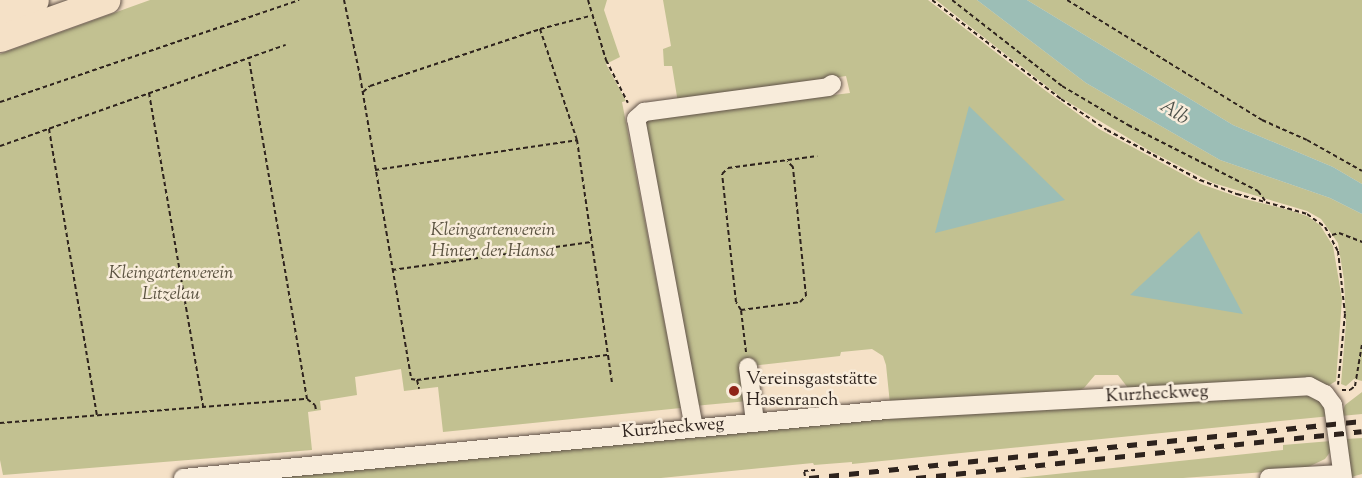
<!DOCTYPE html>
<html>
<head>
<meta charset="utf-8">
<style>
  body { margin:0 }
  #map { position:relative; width:1362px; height:478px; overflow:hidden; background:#f5e1c7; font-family:"Sorts Mill Goudy",serif }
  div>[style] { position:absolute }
  .green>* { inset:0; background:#c2c191 }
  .water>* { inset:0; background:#9cbeb6 }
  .path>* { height:2px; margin-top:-1px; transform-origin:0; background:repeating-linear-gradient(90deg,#2e231d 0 4.5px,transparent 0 7.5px) }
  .roads { filter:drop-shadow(0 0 2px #605248) drop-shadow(0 0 2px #605248) }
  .minor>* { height:18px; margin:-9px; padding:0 9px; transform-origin:9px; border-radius:9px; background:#f8ecdb }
  .highway>* { height:27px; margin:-13.5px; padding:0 13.5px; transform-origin:13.5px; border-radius:13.5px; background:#f5e1c7 }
  .rail>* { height:4.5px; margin-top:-2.25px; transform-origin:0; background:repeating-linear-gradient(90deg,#2e231d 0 10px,transparent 0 20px) }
  .dots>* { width:16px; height:16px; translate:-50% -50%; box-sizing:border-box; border:3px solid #f8ecdb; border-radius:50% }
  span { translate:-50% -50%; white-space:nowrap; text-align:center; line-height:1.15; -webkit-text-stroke:5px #f8ecdb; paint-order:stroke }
  .park-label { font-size:18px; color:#5a5240; font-style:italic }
  .poi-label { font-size:18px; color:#2e231d }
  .left { translate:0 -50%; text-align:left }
  .street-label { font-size:18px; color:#2e231d }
  .water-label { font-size:20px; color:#4f524b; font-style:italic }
</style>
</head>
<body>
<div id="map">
  <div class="green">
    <i style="clip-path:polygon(150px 0,607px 0,604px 10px,620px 57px,606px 64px,626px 101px,622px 102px,681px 408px,443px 432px,438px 387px,404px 391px,401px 369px,355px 377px,357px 395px,320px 401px,321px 410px,308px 412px,312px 450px,3px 475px,0 460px,0 54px)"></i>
    <i style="clip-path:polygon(663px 0,928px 0,1046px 91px,1099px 129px,1201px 184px,1241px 198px,1289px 210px,1307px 216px,1320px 225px,1333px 246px,1342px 299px,1336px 381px,1328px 386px,1128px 388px,1118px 375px,1095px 375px,1084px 388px,1075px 392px,890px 404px,886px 365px,883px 356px,872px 349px,841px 352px,840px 356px,743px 367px,748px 401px,694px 406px,644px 118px,850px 93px,846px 76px,678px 103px,672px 66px,664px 66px,663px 49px,671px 46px)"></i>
    <i style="clip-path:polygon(936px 0,977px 0,1086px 83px,1220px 160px,1330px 198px,1362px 214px,1362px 381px,1354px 379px,1346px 386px,1341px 384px,1346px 323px,1344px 280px,1338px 243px,1321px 219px,1307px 211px,1213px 183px,1150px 151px,1063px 99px)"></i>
    <i style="clip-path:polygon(1027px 0,1362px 0,1362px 184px,1333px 167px,1233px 125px)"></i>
    <i style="clip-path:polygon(1362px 387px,1362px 414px,1341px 416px,1345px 405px,1362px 392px)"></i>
    <i style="clip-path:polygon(1315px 393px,1331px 416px,852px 464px,852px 462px,814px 465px,813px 463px,661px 478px,273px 478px,694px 435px,996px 409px)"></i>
    <i style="clip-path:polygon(1362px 438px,1362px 474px,1351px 477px,1346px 439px)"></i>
    <i style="clip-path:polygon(1331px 441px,1331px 451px,1325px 459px,1304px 469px,1183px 478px,1018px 478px,1283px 450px,1283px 445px)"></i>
  </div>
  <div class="water">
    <i style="clip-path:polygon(977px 0,1027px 0,1233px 125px,1333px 167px,1362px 184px,1362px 214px,1330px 198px,1220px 160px,1086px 83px)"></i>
    <i style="clip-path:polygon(969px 106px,1065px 200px,935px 233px)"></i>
    <i style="clip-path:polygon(1199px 231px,1243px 314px,1130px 295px)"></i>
  </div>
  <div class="path">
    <i style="left:344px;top:0;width:78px;rotate:78.1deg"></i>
    <i style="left:360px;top:76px;width:307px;rotate:80.4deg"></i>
    <i style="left:411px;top:379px;width:6px;rotate:9deg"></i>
    <i style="left:417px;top:380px;width:193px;rotate:-7.5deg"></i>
    <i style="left:588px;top:0;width:63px;rotate:73.3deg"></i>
    <i style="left:606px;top:60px;width:48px;rotate:62.9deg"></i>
    <i style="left:932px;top:0;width:163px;rotate:37.5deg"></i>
    <i style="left:1061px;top:99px;width:55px;rotate:34deg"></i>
    <i style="left:1107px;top:130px;width:106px;rotate:28.3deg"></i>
    <i style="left:1200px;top:180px;width:40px;rotate:21deg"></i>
    <i style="left:1237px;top:194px;width:73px;rotate:15.9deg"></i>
    <i style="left:1307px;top:214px;width:22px;rotate:36deg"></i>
    <i style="left:1325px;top:227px;width:27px;rotate:62deg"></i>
    <i style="left:1338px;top:251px;width:63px;rotate:83.7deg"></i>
    <i style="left:1345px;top:314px;width:71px;rotate:95.6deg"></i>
    <i style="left:952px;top:0;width:140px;rotate:38deg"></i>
    <i style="left:1062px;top:86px;width:77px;rotate:30.6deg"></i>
    <i style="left:1128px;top:125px;width:146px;rotate:26.9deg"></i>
    <i style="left:1258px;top:191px;width:14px;rotate:54deg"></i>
    <i style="left:1067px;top:0;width:229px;rotate:31.6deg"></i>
    <i style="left:1262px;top:120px;width:49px;rotate:24deg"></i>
    <i style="left:1307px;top:140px;width:63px;rotate:29.4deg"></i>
    <i style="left:540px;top:29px;width:52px;rotate:-14.6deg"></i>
    <i style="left:363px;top:92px;width:9px;rotate:-41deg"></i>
    <i style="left:370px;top:86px;width:179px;rotate:-18.5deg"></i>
    <i style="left:540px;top:29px;width:117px;rotate:71.6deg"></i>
    <i style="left:577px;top:140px;width:246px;rotate:81.8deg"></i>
    <i style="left:149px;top:93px;width:319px;rotate:80.2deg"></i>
    <i style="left:0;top:102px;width:316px;rotate:-18.8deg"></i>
    <i style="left:49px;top:129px;width:292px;rotate:80.5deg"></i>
    <i style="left:0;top:146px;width:303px;rotate:-19.5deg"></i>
    <i style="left:375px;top:170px;width:204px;rotate:-8.4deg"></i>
    <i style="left:1332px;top:235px;width:7px;rotate:-16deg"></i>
    <i style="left:1339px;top:233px;width:25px;rotate:21deg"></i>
    <i style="left:392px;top:270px;width:201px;rotate:-8deg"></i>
    <i style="left:741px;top:310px;width:60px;rotate:-7.7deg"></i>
    <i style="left:800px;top:302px;width:8px;rotate:-45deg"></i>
    <i style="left:806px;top:296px;width:130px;rotate:-95.8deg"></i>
    <i style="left:793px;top:167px;width:8px;rotate:-135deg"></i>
    <i style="left:746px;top:352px;width:42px;rotate:-96.8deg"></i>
    <i style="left:741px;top:310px;width:9px;rotate:-122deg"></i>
    <i style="left:736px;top:302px;width:129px;rotate:-96.2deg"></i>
    <i style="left:722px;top:174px;width:8px;rotate:-45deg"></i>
    <i style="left:728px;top:168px;width:90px;rotate:-7.7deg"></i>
    <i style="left:417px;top:380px;width:9px;rotate:77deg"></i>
    <i style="left:1342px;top:390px;width:8px"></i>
    <i style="left:1350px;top:390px;width:6px;rotate:-39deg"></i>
    <i style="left:1355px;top:386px;width:43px;rotate:-80.5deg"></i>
    <i style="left:307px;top:399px;width:10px;rotate:37deg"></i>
    <i style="left:315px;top:405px;width:5px;rotate:79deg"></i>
    <i style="left:0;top:423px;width:308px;rotate:-4.5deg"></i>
    <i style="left:307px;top:399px;width:346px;rotate:-99.7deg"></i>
    <i style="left:805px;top:476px;width:5px;rotate:-101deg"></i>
    <i style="left:804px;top:471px;width:11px;rotate:-5deg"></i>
  </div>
  <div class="roads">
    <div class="minor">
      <i style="left:748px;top:367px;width:55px;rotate:82.7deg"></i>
      <i style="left:694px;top:428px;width:314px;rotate:-100.6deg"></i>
      <i style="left:636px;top:119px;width:11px;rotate:-41deg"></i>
      <i style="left:644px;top:112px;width:186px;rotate:-7.7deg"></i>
      <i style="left:828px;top:87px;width:5px;rotate:-37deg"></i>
      <i style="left:183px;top:478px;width:706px;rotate:-5.52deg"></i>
      <i style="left:886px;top:410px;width:424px;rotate:-3.2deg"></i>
      <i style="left:1309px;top:386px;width:18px;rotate:27deg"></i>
      <i style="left:1325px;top:394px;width:14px;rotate:54deg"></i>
      <i style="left:1333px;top:405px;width:74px;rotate:82.2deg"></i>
      <i style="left:1269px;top:478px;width:73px;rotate:-3.1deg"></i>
    </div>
    <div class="highway">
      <i style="left:0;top:13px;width:37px;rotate:-20deg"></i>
      <i style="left:0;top:38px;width:113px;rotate:-19.7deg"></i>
    </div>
  </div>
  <div class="rail">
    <i style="left:809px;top:478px;width:556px;rotate:-5.88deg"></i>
    <i style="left:916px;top:478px;width:448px;rotate:-6deg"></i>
  </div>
  <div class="dots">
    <i style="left:734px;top:391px;background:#8f2418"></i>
  </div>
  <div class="park-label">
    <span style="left:493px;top:242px">Kleingartenverein<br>Hinter der Hansa</span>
    <span style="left:171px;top:285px">Kleingartenverein<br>Litzelau</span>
  </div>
  <div class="poi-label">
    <span class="left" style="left:746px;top:391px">Vereinsgaststätte<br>Hasenranch</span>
  </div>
  <div class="street-label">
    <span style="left:1157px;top:395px;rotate:-3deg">Kurzheckweg</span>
    <span style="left:673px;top:429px;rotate:-5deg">Kurzheckweg</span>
  </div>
  <div class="water-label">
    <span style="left:1174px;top:113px;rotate:33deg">Alb</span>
  </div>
</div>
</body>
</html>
